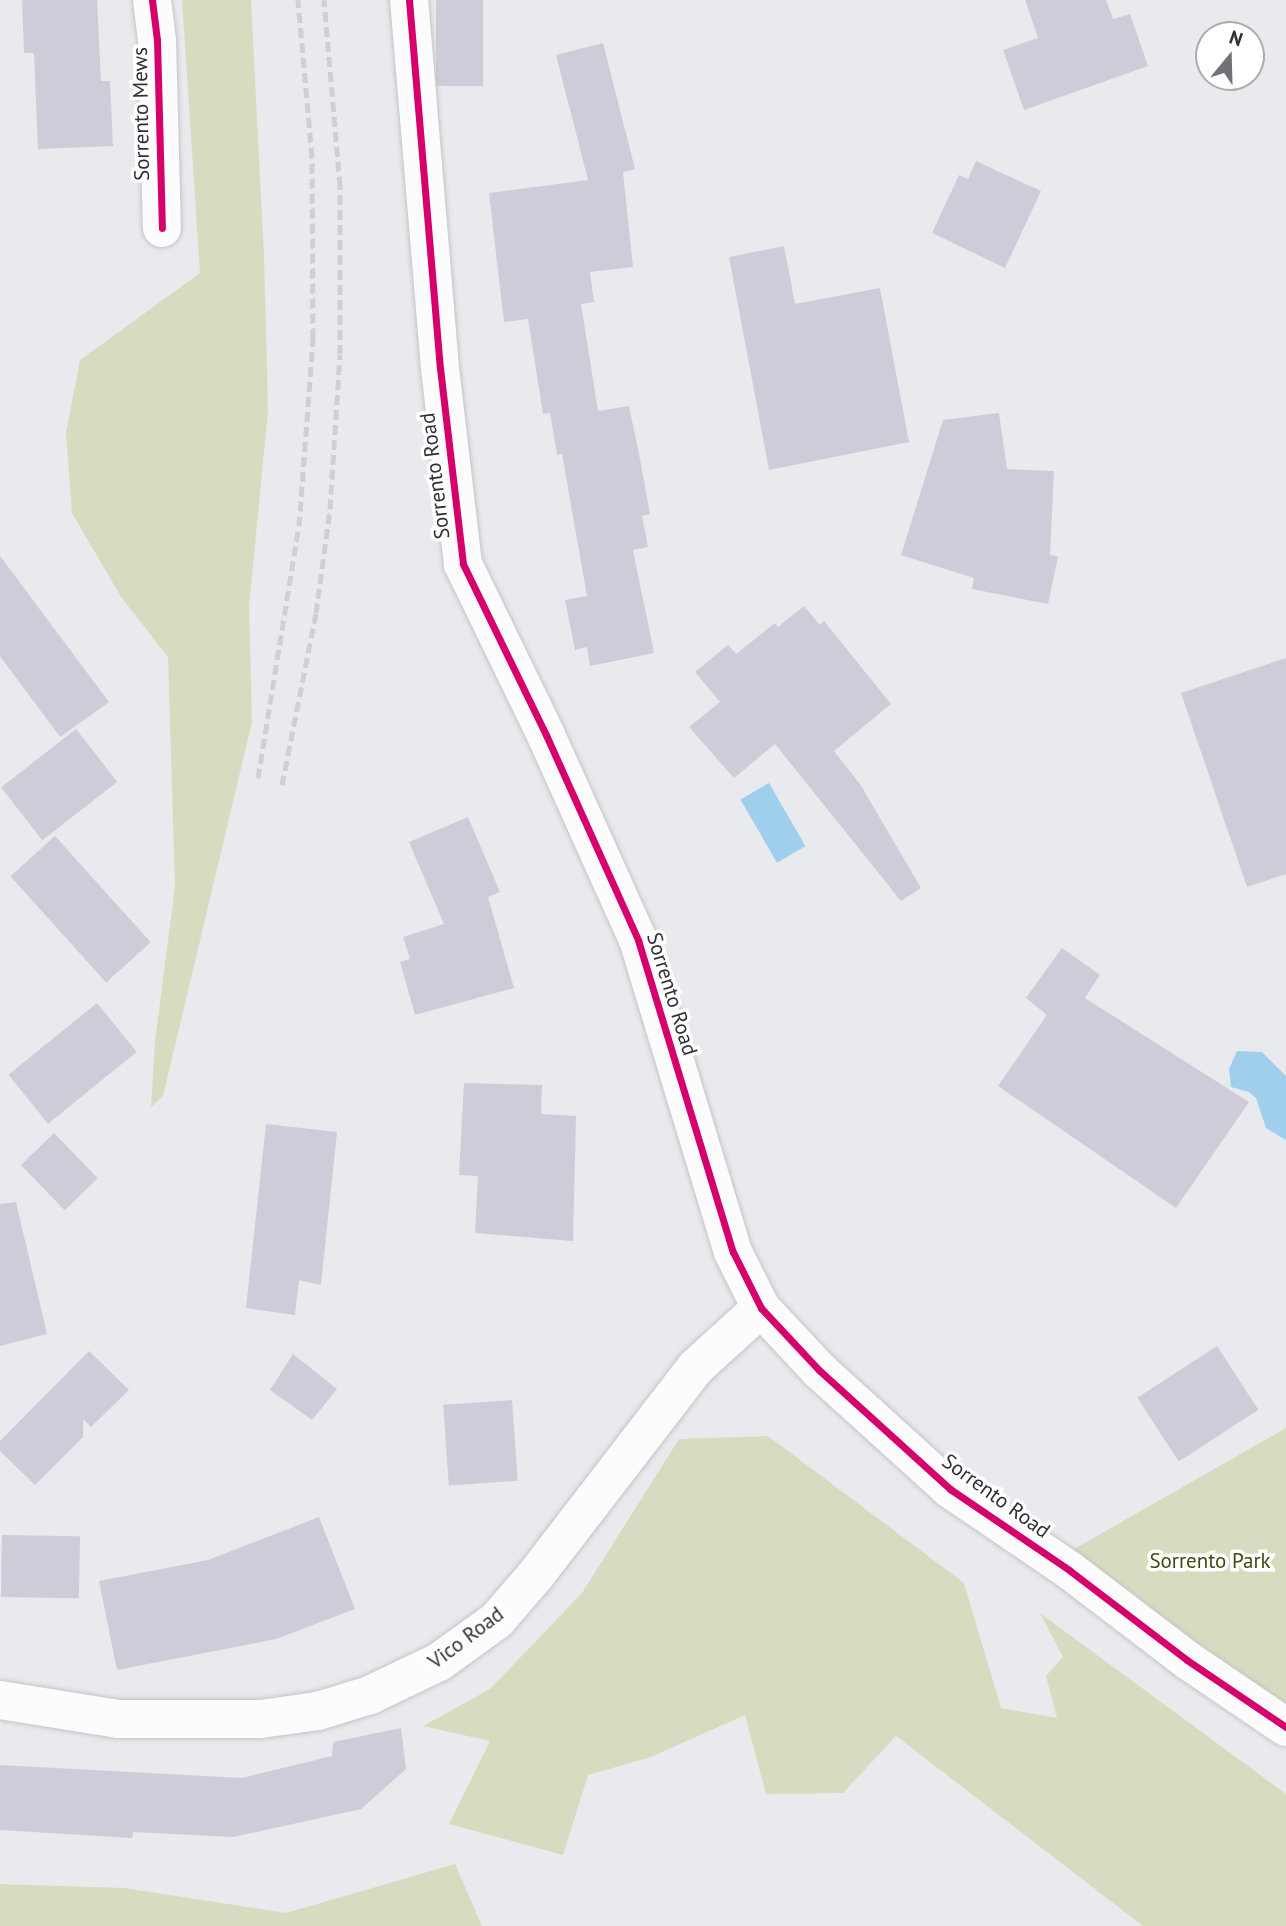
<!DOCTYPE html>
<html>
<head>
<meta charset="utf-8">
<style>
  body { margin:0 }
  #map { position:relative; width:1286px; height:1926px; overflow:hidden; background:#e9eaee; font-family:"PT Sans",sans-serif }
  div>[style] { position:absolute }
  .green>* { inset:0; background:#d7dcc1 }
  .water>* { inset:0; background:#9fcfed; transform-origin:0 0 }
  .building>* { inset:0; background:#d0cbd8; transform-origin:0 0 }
  .roads { filter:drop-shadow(0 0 2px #c4c5c8) drop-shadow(0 0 2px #c4c5c8) }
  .minor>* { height:38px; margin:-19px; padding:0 19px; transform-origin:19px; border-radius:19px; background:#fcfcfc }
  .tertiary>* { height:38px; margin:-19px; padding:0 19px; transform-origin:19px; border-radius:19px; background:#fcfcfc }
  .secondary>* { height:38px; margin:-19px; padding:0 19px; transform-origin:19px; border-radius:19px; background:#fcfcfc }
  .rail>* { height:5px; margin-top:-2.5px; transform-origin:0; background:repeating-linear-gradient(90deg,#d0d0d2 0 10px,transparent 0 15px) }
  .cycleway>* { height:7px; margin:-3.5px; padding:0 3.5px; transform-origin:3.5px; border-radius:3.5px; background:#d6006c }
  span { translate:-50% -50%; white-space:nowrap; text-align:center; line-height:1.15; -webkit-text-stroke:7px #fff; paint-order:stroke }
  .street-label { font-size:21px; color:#2f3033 }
  .park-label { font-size:21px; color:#444815 }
  .north { position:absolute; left:1195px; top:21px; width:70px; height:70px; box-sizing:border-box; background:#fff; border:2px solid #acacad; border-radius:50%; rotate:19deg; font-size:19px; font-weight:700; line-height:28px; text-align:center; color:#2f3033 }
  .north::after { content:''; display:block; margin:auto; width:24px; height:32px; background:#707174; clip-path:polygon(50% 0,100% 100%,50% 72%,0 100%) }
</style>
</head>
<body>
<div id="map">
  <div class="green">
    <i style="clip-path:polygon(182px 0,251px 0,264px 255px,268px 411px,249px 607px,252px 722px,163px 1096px,151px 1107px,155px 1041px,175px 887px,168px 657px,121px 597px,72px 513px,66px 433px,80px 360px,200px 273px)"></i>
    <i style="clip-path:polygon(1286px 1428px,1286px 1704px,1067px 1553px)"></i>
    <i style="clip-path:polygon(768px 1436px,964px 1583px,1001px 1708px,1057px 1718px,1046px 1676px,1063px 1657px,1040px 1613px,1286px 1794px,1286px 1926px,1143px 1926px,896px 1736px,843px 1793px,766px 1794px,745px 1715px,651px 1757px,588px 1775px,563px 1855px,449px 1824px,490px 1741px,423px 1726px,490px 1689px,582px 1593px,679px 1439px)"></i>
    <i style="clip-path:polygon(455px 1864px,482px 1926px,0 1926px,0 1884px,124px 1888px,286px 1913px)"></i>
  </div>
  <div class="water">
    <i style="left:769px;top:783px;width:73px;height:33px;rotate:60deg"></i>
    <i style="clip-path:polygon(1237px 1051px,1262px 1052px,1286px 1076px,1286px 1140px,1266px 1128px,1256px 1098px,1249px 1092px,1231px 1087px,1229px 1069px)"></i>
  </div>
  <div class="building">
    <i style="clip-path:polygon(22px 0,97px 0,101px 81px,110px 81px,113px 146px,38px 149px,34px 53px,24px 53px)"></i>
    <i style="left:436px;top:0;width:47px;height:86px"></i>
    <i style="clip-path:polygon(1025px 0,1106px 0,1113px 19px,1130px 14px,1148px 66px,1024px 110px,1003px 50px,1038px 38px)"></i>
    <i style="clip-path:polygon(603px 43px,635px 169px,623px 172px,633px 267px,590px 272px,594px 302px,581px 304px,598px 411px,629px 406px,639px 454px,650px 514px,642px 516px,648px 547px,633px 550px,654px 653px,590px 666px,587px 647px,575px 650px,565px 600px,587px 596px,562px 454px,557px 455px,550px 413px,543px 414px,528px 319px,504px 322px,489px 193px,588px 180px,556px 55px)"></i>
    <i style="clip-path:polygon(976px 161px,1041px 191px,1005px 268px,932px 233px,959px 175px,968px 179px)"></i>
    <i style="clip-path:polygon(784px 246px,795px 304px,880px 288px,909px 442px,769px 470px,729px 257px)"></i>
    <i style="clip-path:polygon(999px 413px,1007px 469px,1054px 471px,1050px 555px,1058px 557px,1048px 604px,972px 589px,974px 578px,901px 555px,943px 420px)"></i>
    <i style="clip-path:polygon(0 556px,109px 702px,60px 737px,0 656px)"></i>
    <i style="clip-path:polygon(804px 606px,820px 625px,824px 621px,891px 704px,834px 751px,860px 784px,921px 888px,901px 901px,775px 744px,734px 778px,689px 727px,720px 702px,695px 672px,728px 645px,736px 654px,775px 623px,778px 627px)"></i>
    <i style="clip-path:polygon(1286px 658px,1286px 874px,1247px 887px,1181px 693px)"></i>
    <i style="left:76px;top:729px;width:67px;height:95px;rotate:52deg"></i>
    <i style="clip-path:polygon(468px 817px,500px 892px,488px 897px,514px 988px,415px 1015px,400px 962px,410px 959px,403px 937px,444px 924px,409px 842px)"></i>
    <i style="left:55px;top:836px;width:143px;height:60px;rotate:48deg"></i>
    <i style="clip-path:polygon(1062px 948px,1100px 975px,1085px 998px,1249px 1102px,1176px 1208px,998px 1086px,1047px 1015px,1026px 998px)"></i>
    <i style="left:97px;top:1003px;width:63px;height:114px;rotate:51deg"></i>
    <i style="clip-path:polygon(464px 1083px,542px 1085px,541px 1114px,576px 1116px,573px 1241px,475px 1233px,478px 1176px,459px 1175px)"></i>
    <i style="clip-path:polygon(266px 1124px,337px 1132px,321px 1285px,299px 1280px,295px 1315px,246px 1308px)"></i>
    <i style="left:54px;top:1133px;width:63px;height:46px;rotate:46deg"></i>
    <i style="clip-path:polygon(16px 1202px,47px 1334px,0 1346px,0 1204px)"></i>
    <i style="left:1217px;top:1346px;width:76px;height:95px;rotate:57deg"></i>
    <i style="clip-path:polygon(89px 1351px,129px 1390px,91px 1427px,83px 1419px,83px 1437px,35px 1485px,0 1451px,0 1441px)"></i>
    <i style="clip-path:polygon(293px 1354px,337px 1389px,312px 1420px,270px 1390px)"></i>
    <i style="left:512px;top:1400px;width:81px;height:69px;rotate:86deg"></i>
    <i style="clip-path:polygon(319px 1517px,355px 1609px,276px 1639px,117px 1670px,99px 1581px,208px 1560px)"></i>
    <i style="left:2px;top:1535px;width:78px;height:62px;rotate:1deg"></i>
    <i style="clip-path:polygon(401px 1728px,406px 1769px,361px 1809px,233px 1837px,133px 1832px,132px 1838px,0 1830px,0 1765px,242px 1778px,332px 1756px,333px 1742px)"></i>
  </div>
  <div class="roads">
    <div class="minor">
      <i style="left:152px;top:0;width:40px;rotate:82.9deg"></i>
      <i style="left:157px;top:40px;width:188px;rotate:88.5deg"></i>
    </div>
    <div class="tertiary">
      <i style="left:761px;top:1308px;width:86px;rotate:46.9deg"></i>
      <i style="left:820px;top:1371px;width:176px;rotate:42.2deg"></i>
      <i style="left:950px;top:1489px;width:144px;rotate:34.2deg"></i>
      <i style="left:1069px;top:1570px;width:148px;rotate:37.3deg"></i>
      <i style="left:1187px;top:1660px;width:120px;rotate:34.1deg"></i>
    </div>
    <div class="secondary">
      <i style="left:0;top:1700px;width:120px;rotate:9.1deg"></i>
      <i style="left:118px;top:1719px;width:143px"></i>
      <i style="left:261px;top:1719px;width:58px;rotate:-8deg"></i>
      <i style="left:318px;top:1711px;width:54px;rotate:-17.1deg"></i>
      <i style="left:370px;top:1695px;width:76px;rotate:-25.6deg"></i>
      <i style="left:439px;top:1662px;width:72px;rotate:-35.9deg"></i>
      <i style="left:497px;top:1620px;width:58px;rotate:-49.2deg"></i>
      <i style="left:535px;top:1576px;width:262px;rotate:-52.4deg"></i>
      <i style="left:695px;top:1368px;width:89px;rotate:-42.3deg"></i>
      <i style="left:761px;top:1308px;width:63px;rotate:-116.6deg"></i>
      <i style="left:733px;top:1252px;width:326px;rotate:-106.9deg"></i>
      <i style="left:638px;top:940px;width:225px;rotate:-114.2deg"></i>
      <i style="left:546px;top:735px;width:190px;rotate:-115.9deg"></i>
      <i style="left:463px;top:564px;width:197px;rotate:-96.7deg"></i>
      <i style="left:440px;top:368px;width:369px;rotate:-94.8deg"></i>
    </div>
  </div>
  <div class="rail">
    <i style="left:258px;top:778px;width:255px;rotate:-80.8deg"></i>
    <i style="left:299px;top:526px;width:189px;rotate:-85.7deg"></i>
    <i style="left:313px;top:338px;width:181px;rotate:-90.3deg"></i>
    <i style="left:312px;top:157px;width:158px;rotate:-95.1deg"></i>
    <i style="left:282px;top:785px;width:175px;rotate:-78.8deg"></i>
    <i style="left:316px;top:613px;width:105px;rotate:-82.3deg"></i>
    <i style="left:330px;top:509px;width:155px;rotate:-86.3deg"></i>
    <i style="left:340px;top:354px;width:168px;rotate:-90deg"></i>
    <i style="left:340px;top:186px;width:187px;rotate:-94.9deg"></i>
  </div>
  <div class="cycleway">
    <i style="left:152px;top:0;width:40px;rotate:82.9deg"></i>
    <i style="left:157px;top:40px;width:188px;rotate:88.5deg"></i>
    <i style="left:409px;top:0;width:369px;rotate:85.2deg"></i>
    <i style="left:440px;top:368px;width:197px;rotate:83.3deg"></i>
    <i style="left:463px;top:564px;width:190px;rotate:64.1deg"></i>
    <i style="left:546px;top:735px;width:225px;rotate:65.8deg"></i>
    <i style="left:638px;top:940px;width:326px;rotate:73.1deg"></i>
    <i style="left:733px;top:1252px;width:63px;rotate:63.4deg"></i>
    <i style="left:761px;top:1308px;width:86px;rotate:46.9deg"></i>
    <i style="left:820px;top:1371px;width:176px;rotate:42.2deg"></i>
    <i style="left:950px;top:1489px;width:144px;rotate:34.2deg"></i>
    <i style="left:1069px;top:1570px;width:148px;rotate:37.3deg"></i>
    <i style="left:1187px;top:1660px;width:120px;rotate:34.1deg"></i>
  </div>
  <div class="street-label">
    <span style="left:141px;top:114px;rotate:-91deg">Sorrento Mews</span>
    <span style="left:435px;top:476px;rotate:-97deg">Sorrento Road</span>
    <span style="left:672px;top:994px;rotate:73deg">Sorrento Road</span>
    <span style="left:996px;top:1496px;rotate:36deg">Sorrento Road</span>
    <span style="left:466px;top:1638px;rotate:-37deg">Vico Road</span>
  </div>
  <div class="park-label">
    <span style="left:1210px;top:1561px">Sorrento Park</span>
  </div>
  <div class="north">N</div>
</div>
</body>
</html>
